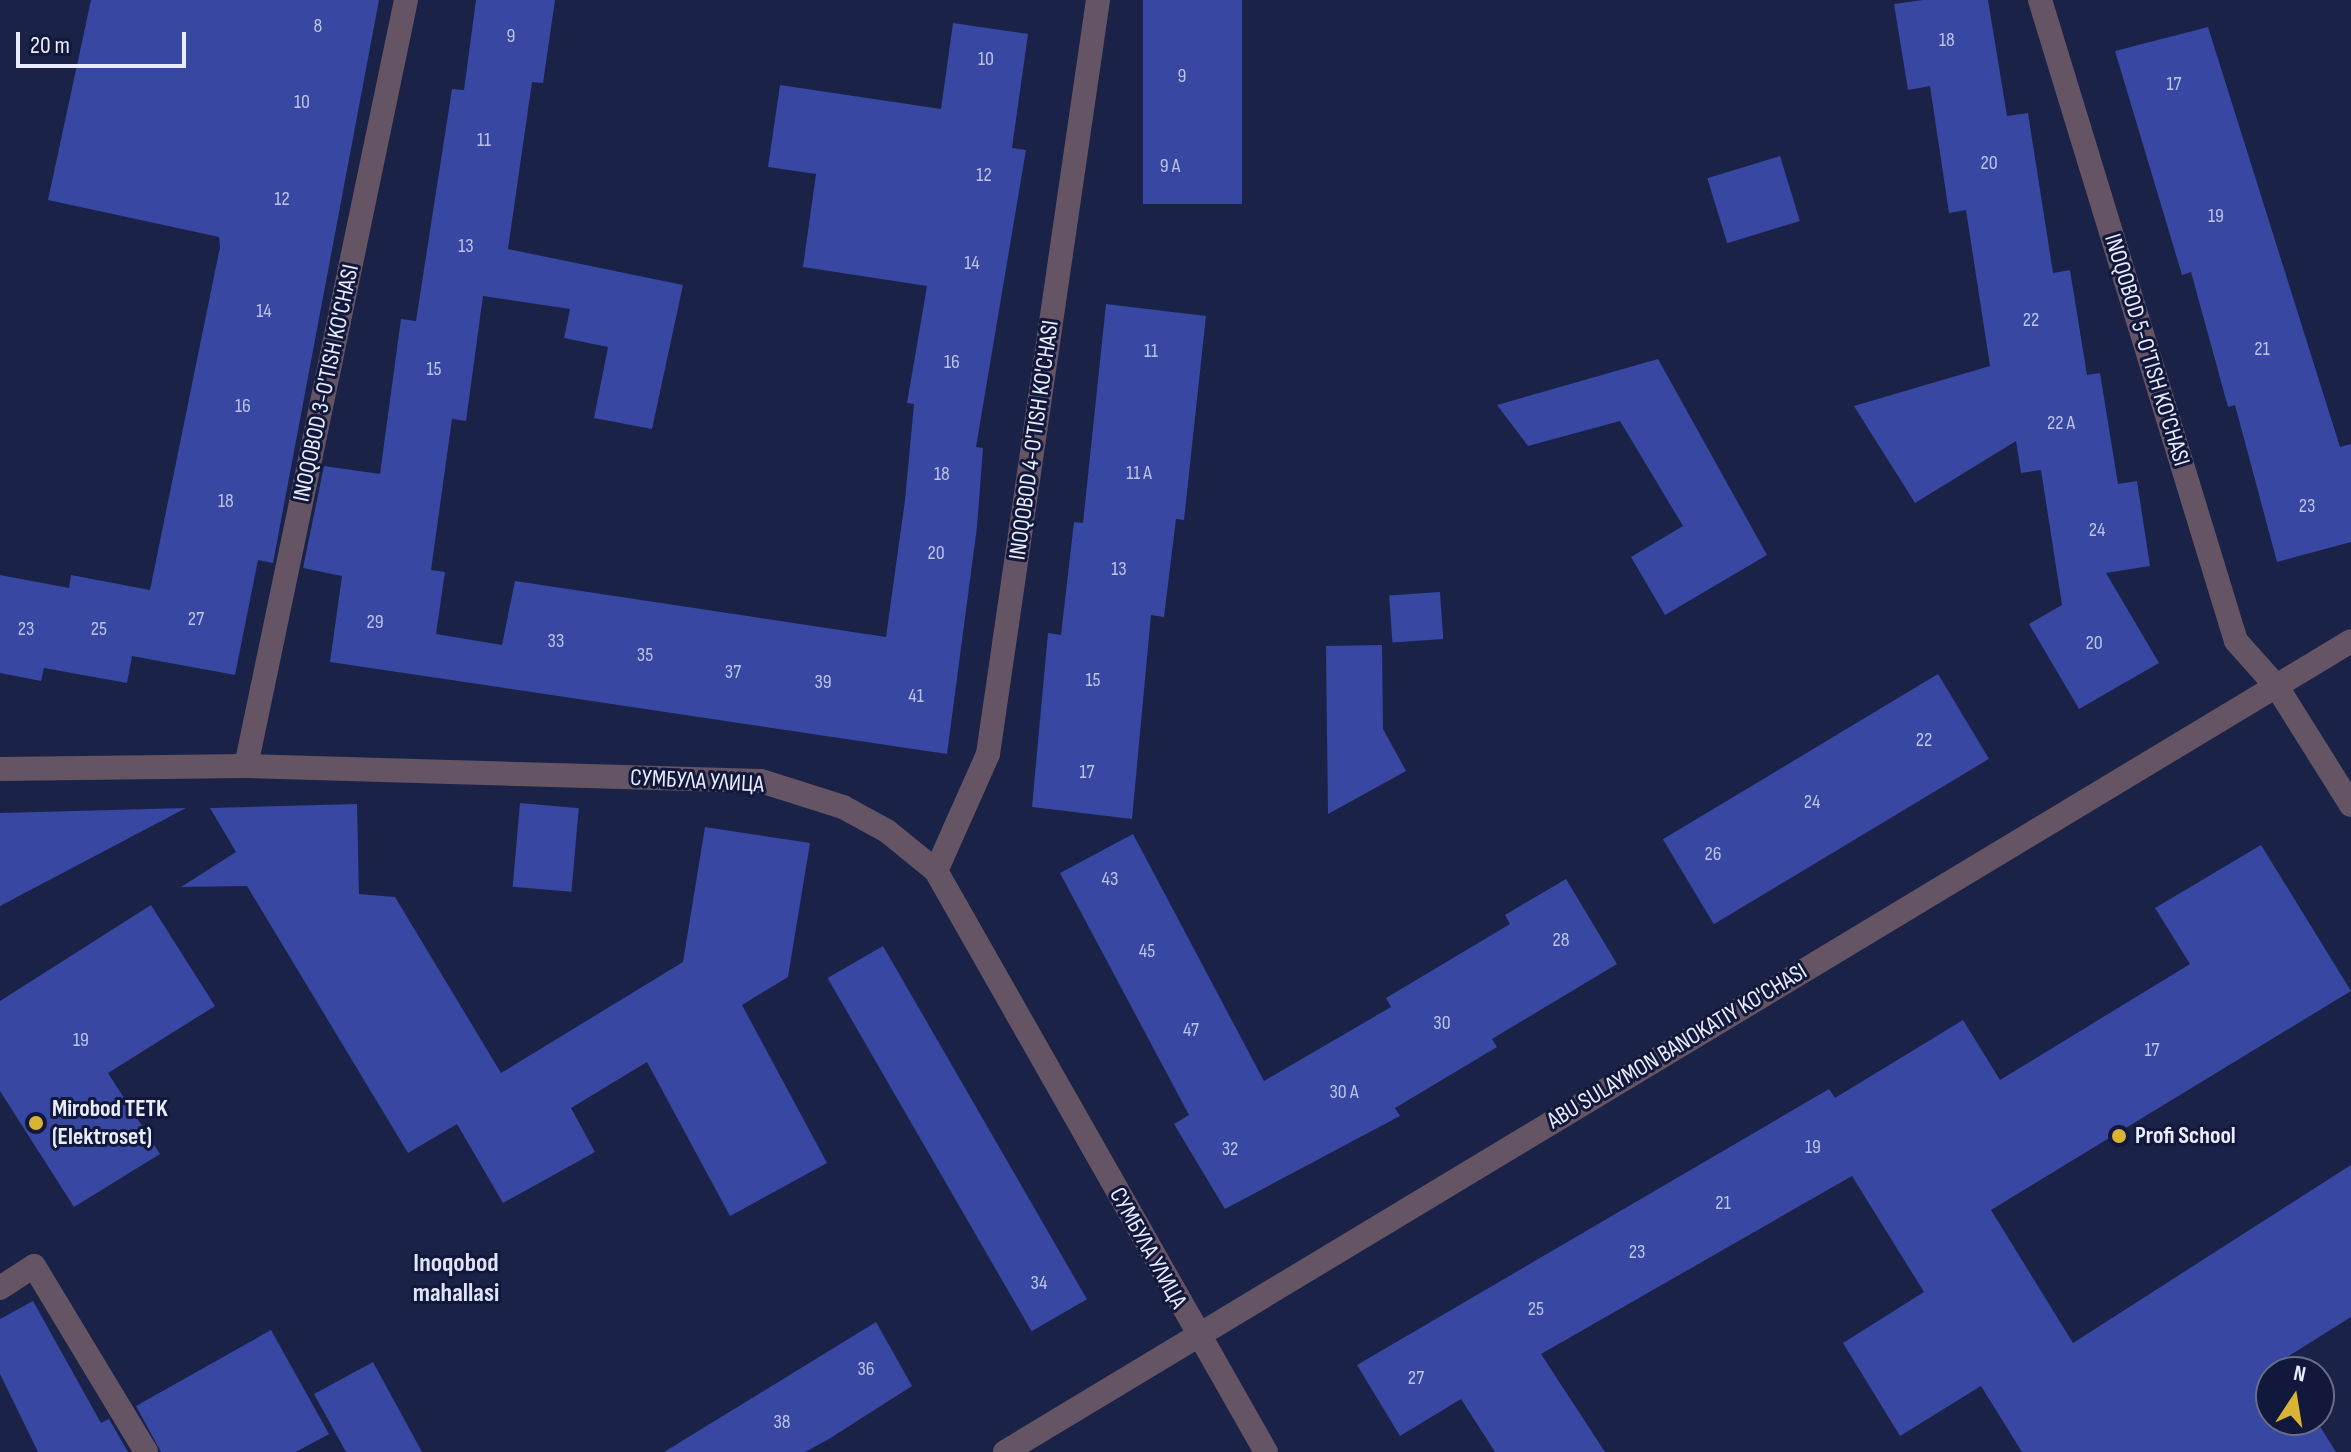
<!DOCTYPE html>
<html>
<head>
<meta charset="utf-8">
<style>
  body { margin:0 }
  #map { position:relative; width:2351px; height:1452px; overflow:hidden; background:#1a2247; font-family:"Sofia Sans Condensed",sans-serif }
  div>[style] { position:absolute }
  .building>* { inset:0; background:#3747a2; transform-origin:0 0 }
  .minor>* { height:24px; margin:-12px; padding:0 12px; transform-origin:12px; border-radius:12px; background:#655463 }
  .dots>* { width:22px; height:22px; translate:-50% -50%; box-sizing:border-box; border:4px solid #11183c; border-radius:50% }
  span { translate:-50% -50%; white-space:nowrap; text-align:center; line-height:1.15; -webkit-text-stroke:6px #11183c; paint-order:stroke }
  .number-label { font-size:20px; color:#bcc4e6 }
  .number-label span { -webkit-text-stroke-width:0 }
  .street-label { font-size:24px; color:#e8edfc }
  .poi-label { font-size:24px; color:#e8edfc; font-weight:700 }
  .left { translate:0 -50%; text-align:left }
  .neighbourhood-label { font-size:26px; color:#dde4f7; font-weight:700 }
  .north { position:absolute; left:2255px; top:1356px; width:80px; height:80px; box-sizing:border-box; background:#11183c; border:2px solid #676d89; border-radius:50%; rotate:12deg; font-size:22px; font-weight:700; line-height:32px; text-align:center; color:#e8edfc }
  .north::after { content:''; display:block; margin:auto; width:28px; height:36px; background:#d9b334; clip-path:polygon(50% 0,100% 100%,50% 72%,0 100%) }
  .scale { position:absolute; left:16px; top:32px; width:170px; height:36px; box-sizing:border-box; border:4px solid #e8edfc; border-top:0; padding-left:10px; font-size:24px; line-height:28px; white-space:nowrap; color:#e8edfc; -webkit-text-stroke:6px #11183c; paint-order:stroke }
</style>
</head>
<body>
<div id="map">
  <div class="building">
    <i style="clip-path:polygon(91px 0,379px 0,273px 563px,258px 560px,235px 675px,132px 656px,127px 683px,44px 668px,41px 681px,0 673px,0 575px,69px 588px,71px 575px,150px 590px,220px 247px,219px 237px,48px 200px)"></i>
    <i style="clip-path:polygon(476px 0,555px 0,543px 83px,532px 82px,508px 249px,683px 285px,652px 429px,594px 418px,608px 347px,564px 338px,570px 309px,483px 296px,466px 421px,452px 419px,431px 570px,445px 572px,436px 634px,502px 645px,515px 581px,886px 637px,905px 500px,914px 404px,907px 403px,927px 286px,803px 267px,816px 174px,768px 167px,780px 85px,941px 109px,953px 23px,1028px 34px,1012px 148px,1026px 150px,976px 447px,983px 448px,977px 527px,947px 754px,330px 662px,342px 576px,303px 568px,324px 466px,380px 474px,401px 319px,416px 321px,452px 89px,464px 90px)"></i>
    <i style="left:1143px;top:0;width:99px;height:204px"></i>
    <i style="clip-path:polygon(1923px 0,1988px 0,2007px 116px,2028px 113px,2053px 273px,2070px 270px,2087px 375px,2100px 373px,2118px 484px,2137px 481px,2150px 566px,2106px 573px,2159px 663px,2079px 709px,2029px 624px,2062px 605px,2041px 470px,2021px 473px,2016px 441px,1915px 503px,1854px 406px,1990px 366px,1966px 210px,1949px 213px,1930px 86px,1908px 90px,1894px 4px)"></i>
    <i style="clip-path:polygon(2208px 27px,2340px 447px,2351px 444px,2351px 542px,2277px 562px,2235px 405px,2228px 407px,2191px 272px,2182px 275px,2115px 51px)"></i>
    <i style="left:1780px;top:156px;width:68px;height:76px;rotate:73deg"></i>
    <i style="clip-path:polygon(1106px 304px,1206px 316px,1184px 520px,1176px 519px,1164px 617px,1151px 615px,1132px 819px,1032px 807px,1048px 633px,1061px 635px,1074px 522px,1083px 523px)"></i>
    <i style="clip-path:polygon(1658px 359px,1767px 555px,1665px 615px,1631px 557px,1683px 526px,1620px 421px,1528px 446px,1497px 405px)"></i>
    <i style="left:1440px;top:592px;width:47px;height:51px;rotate:86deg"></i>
    <i style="clip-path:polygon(1382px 645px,1383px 729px,1406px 771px,1328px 814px,1326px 646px)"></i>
    <i style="left:1938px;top:674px;width:99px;height:321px;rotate:59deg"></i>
    <i style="left:520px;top:803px;width:59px;height:84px;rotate:5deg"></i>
    <i style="clip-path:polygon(357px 804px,359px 894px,395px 897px,501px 1073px,683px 962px,705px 827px,810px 843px,788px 977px,742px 1005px,827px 1163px,730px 1216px,647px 1062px,571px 1108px,595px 1152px,503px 1203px,457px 1124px,408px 1153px,247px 886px,181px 887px,236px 852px,210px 808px)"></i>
    <i style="clip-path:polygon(186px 808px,0 906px,0 813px)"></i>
    <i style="clip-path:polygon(1133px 834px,1264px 1081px,1391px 1007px,1386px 998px,1510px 924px,1505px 915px,1566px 879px,1617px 964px,1492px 1039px,1497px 1047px,1395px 1108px,1400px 1116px,1225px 1209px,1174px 1124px,1189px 1115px,1060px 873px)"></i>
    <i style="clip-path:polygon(2261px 845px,2351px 991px,1991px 1210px,2073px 1343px,2351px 1165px,2351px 1317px,2281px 1361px,2288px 1372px,2271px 1372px,2271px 1420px,2316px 1420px,2336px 1452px,2022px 1452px,1981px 1386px,1900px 1436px,1843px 1343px,1924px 1292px,1852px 1176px,1541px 1354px,1605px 1452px,1495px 1452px,1461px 1399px,1400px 1436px,1357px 1365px,1829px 1089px,1835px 1098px,1963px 1020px,2000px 1080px,2190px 964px,2155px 908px)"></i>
    <i style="clip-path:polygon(151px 905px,215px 1006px,108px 1073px,160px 1154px,74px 1207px,0 1091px,0 1001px)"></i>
    <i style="left:883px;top:946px;width:408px;height:64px;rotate:60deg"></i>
    <i style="clip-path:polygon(33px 1301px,101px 1423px,109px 1419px,128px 1452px,38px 1452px,0 1374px,0 1319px)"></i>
    <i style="clip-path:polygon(876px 1322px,912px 1386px,829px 1439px,805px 1452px,664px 1452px)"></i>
    <i style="clip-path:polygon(271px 1330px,329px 1434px,296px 1452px,161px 1452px,136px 1406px)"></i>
    <i style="clip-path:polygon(373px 1362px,422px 1452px,346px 1452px,314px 1394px)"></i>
  </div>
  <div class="minor">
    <i style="left:2040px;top:0;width:670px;rotate:73deg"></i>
    <i style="left:2236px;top:641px;width:62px;rotate:48.3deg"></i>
    <i style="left:2277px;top:687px;width:139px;rotate:57.9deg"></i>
    <i style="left:246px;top:766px;width:783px;rotate:-78.2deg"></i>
    <i style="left:0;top:769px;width:246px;rotate:-0.7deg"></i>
    <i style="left:246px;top:766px;width:515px;rotate:1.67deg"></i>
    <i style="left:761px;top:781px;width:86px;rotate:17.6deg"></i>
    <i style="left:843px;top:807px;width:50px;rotate:28.6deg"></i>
    <i style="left:887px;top:831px;width:63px;rotate:39.2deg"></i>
    <i style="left:936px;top:871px;width:668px;rotate:60.4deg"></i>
    <i style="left:936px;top:871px;width:128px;rotate:-66deg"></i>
    <i style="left:988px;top:754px;width:762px;rotate:-81.7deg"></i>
    <i style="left:0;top:1288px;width:40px;rotate:-32.9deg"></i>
    <i style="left:34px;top:1266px;width:217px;rotate:58.9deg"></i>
    <i style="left:1005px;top:1452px;width:1571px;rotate:-31.07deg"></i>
  </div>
  <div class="dots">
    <i style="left:36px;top:1123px;background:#d9b334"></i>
    <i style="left:2119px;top:1136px;background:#d9b334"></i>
  </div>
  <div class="number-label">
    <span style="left:318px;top:26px">8</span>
    <span style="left:511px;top:36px">9</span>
    <span style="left:1947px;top:40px">18</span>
    <span style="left:986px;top:59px">10</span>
    <span style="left:1182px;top:76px">9</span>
    <span style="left:2174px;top:84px">17</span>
    <span style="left:302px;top:102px">10</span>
    <span style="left:484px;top:140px">11</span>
    <span style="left:1989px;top:163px">20</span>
    <span style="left:1170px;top:166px">9 А</span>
    <span style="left:984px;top:175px">12</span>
    <span style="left:282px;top:199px">12</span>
    <span style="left:2216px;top:216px">19</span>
    <span style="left:466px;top:246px">13</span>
    <span style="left:972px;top:263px">14</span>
    <span style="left:264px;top:311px">14</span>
    <span style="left:2031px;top:320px">22</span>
    <span style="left:2262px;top:349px">21</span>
    <span style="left:1151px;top:351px">11</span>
    <span style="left:952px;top:362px">16</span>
    <span style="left:434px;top:369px">15</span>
    <span style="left:243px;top:406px">16</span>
    <span style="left:2061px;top:423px">22 A</span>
    <span style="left:1139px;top:473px">11 А</span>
    <span style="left:942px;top:474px">18</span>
    <span style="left:226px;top:501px">18</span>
    <span style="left:2307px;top:506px">23</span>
    <span style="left:2097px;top:530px">24</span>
    <span style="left:936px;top:553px">20</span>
    <span style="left:1119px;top:569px">13</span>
    <span style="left:196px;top:619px">27</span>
    <span style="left:375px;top:622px">29</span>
    <span style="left:26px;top:629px">23</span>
    <span style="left:99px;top:629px">25</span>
    <span style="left:556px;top:641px">33</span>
    <span style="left:2094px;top:643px">20</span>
    <span style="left:645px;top:655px">35</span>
    <span style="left:733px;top:672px">37</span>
    <span style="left:1093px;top:680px">15</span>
    <span style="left:823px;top:682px">39</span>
    <span style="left:916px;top:696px">41</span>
    <span style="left:1924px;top:740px">22</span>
    <span style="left:1087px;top:772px">17</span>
    <span style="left:1812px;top:802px">24</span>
    <span style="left:1713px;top:854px">26</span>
    <span style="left:1110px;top:879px">43</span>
    <span style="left:1561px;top:940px">28</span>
    <span style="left:1147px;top:951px">45</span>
    <span style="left:1442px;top:1023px">30</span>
    <span style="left:1191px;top:1030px">47</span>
    <span style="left:81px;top:1040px">19</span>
    <span style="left:2152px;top:1050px">17</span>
    <span style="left:1344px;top:1092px">30 A</span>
    <span style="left:1813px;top:1147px">19</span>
    <span style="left:1230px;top:1149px">32</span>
    <span style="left:1723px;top:1203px">21</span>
    <span style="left:1637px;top:1252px">23</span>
    <span style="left:1039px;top:1283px">34</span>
    <span style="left:1536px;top:1309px">25</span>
    <span style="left:866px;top:1369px">36</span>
    <span style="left:1416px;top:1378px">27</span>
    <span style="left:782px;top:1422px">38</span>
  </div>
  <div class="street-label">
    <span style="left:2147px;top:350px;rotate:73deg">INOQOBOD 5-O'TISH KO'CHASI</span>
    <span style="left:326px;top:383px;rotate:-78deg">INOQOBOD 3-O'TISH KO'CHASI</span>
    <span style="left:1034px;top:440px;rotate:-82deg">INOQOBOD 4-O'TISH KO'CHASI</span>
    <span style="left:697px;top:781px;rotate:3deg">СУМБУЛА УЛИЦА</span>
    <span style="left:1677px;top:1046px;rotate:-31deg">ABU SULAYMON BANOKATIY KO'CHASI</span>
    <span style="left:1148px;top:1248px;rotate:61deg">СУМБУЛА УЛИЦА</span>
  </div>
  <div class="poi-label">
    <span class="left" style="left:52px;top:1123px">Mirobod TETK<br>(Elektroset)</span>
    <span class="left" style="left:2135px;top:1136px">Profi School</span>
  </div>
  <div class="neighbourhood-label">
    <span style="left:456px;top:1279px">Inoqobod<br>mahallasi</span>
  </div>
  <div class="north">N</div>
  <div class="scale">20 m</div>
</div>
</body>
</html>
